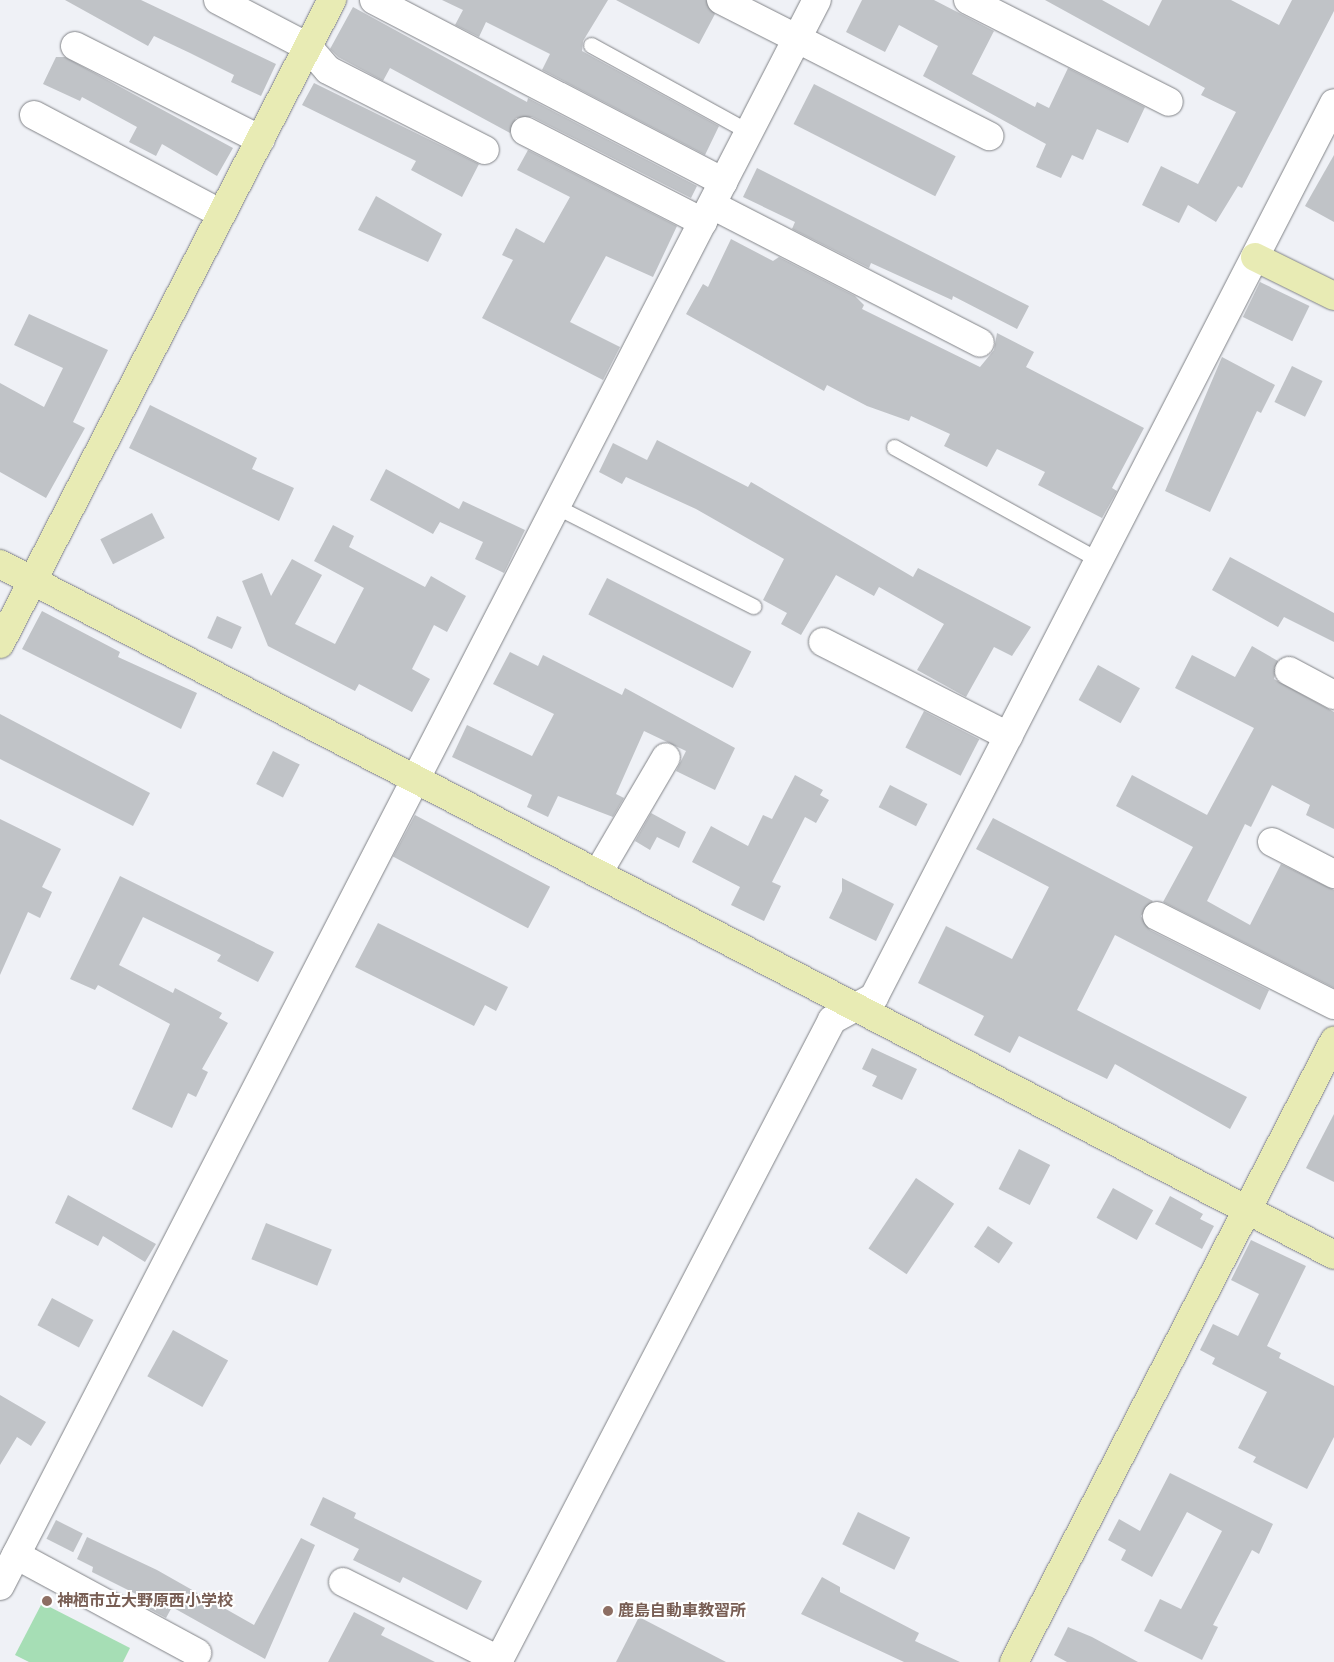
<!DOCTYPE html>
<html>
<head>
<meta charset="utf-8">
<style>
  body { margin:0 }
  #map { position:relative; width:1334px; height:1662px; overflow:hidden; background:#eff1f6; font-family:"Space Grotesk","Noto Sans JP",sans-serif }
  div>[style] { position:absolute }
  .green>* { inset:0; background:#a6deb5 }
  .building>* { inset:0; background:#c0c3c7; transform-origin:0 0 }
  .roads { filter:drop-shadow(0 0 1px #818387) drop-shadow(0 0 1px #818387) }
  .lane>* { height:15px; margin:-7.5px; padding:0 7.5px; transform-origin:7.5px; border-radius:7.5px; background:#fff }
  .street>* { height:28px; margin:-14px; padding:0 14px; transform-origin:14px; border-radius:14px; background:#fff }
  .secondary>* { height:28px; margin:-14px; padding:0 14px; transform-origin:14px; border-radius:14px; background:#e8ebb4 }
  .dots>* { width:14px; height:14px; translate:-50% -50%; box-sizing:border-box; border:2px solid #fefefe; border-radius:50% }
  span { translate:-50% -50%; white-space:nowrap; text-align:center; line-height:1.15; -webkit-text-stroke:4px #fefefe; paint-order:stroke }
  .education-label { font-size:16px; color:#785e54; font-weight:700 }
  .left { translate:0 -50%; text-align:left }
</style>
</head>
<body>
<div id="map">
  <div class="green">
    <i style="clip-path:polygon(42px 1603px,130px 1648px,123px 1662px,29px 1662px,15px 1655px)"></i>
  </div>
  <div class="building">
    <i style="clip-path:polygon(65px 0,141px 0,276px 64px,261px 96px,231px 82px,234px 75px,190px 53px,154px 36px,148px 46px)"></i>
    <i style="clip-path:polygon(442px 0,608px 0,583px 41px,582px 51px,719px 126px,705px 155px,542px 70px,550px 54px,486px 22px,479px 37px,455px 25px,463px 10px)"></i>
    <i style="clip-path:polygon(616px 0,706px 0,715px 14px,699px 44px)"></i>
    <i style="clip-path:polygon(862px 0,934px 0,994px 31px,972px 74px,1035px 107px,1037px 102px,1049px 108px,1068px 68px,1145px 107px,1128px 143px,1097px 129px,1083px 160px,1072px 155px,1061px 178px,1036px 167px,1046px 144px,923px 76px,938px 46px,899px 25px,885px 52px,846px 32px)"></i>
    <i style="clip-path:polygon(1045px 0,1102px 0,1149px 26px,1162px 0,1231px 0,1279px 25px,1292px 0,1334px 0,1334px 11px,1242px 188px,1238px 186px,1216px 222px,1188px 205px,1179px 223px,1142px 205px,1161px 166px,1198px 184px,1236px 112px,1201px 95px,1205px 88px)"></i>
    <i style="clip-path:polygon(353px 7px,527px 102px,528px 98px,697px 186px,691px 198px,532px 117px,516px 118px,510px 133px,390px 68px,383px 81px,338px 57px,330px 49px)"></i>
    <i style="clip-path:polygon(56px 57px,65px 57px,233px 148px,217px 176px,162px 144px,156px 156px,129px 142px,137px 127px,82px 97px,80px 101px,43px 84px)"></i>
    <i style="clip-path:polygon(314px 83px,479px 164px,462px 197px,411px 170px,416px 161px,302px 105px)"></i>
    <i style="left:814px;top:84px;width:159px;height:45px;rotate:27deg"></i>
    <i style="clip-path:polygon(528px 150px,677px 226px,653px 277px,606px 256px,570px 322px,620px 347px,603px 380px,482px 318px,513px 260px,502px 255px,516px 228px,544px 243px,570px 197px,517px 170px)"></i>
    <i style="clip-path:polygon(1334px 155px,1334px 222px,1305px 206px)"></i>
    <i style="clip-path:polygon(757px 168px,1029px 306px,1017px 329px,953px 296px,952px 300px,871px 263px,869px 268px,792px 229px,795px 222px,743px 197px)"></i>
    <i style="clip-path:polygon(376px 196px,442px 234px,428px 262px,358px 230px)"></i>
    <i style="clip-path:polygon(731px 239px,773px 261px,779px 257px,855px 296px,864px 305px,862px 309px,980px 367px,994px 350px,997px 333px,1034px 352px,1026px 367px,1144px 428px,1112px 488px,1117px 491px,1102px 518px,1038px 485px,1045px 472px,997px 449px,987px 467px,944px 446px,950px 434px,911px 416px,909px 421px,867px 406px,827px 385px,824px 391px,686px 314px,703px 284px,708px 287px)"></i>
    <i style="left:1260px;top:282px;width:55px;height:39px;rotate:26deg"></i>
    <i style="clip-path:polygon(29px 314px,108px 350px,73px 422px,85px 428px,46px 498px,0 472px,0 383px,44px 407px,63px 368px,14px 345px)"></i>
    <i style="clip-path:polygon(1222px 357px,1275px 385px,1261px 413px,1257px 411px,1210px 512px,1165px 491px)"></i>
    <i style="left:1292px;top:366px;width:34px;height:40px;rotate:26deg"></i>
    <i style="clip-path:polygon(150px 405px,257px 458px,252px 469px,294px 488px,279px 521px,129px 448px)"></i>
    <i style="clip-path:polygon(657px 440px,748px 487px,751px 482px,913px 577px,918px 568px,1031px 627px,1012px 656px,994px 647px,966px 697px,917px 670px,944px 624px,879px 587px,874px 596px,836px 575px,801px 635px,781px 624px,787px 613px,763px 600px,784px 559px,696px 509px,626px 477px,622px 484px,599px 472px,613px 443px,647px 460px)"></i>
    <i style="clip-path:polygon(386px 469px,459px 509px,463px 501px,525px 530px,504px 573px,475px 559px,483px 542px,440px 522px,433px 534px,370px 500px)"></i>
    <i style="left:152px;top:513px;width:28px;height:58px;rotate:63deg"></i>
    <i style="clip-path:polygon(333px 525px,354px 536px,349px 547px,425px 587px,431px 576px,466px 596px,447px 632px,434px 625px,412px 669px,430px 679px,412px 712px,359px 684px,355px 691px,268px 646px,242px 581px,262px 573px,271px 596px,292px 559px,322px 575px,295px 624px,335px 644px,364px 588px,314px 561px)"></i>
    <i style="clip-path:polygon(1230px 557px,1334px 613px,1334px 642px,1284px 617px,1278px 627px,1212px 590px)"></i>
    <i style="left:607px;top:578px;width:162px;height:41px;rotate:27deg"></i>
    <i style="clip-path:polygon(42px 611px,120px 652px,118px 657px,197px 693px,181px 729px,22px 649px)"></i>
    <i style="left:217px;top:616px;width:27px;height:24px;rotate:24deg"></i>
    <i style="clip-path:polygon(1252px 646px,1278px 661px,1274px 679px,1334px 712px,1334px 829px,1306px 815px,1310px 805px,1272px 785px,1251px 827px,1245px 824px,1207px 901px,1250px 925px,1281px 864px,1334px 890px,1334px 988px,1163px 902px,1193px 847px,1116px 806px,1132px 775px,1207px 815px,1254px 728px,1175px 688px,1192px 655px,1235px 677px)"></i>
    <i style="clip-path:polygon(510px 652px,538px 666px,543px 655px,622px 695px,625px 688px,735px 748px,715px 790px,676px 771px,686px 751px,644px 731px,616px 794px,624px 798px,613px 817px,558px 796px,548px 817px,527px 807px,532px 795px,452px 757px,467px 725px,532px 756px,554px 714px,493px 684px)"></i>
    <i style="left:1098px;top:665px;width:48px;height:40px;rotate:29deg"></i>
    <i style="left:924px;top:711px;width:62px;height:41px;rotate:27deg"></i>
    <i style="clip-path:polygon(0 714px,150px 793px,133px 826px,0 759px)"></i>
    <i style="left:273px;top:751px;width:30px;height:37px;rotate:27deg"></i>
    <i style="clip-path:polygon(795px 775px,823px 790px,820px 795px,829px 800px,816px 823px,805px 817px,772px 882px,781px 886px,764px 921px,731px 905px,740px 887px,692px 862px,711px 826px,748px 846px,763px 815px,772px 819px)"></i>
    <i style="left:890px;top:785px;width:42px;height:25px;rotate:27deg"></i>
    <i style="clip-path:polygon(651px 813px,686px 832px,679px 848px,657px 837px,650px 850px,635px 841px)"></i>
    <i style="left:415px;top:815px;width:153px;height:47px;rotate:28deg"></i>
    <i style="clip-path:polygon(993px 818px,1153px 901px,1141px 916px,1150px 930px,1269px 990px,1260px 1010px,1115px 935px,1077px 1010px,1247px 1097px,1230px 1129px,1115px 1064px,1107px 1079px,1019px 1036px,1010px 1053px,974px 1035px,984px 1016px,918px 983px,946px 926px,1012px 959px,1049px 887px,976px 849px)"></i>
    <i style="clip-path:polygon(0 819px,61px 849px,42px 887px,52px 892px,40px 918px,28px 912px,0 975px)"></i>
    <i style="clip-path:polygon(120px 876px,274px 952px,258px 982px,217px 961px,221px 955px,143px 917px,119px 965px,173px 993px,175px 988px,222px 1013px,219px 1018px,228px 1023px,202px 1069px,208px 1072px,196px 1097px,188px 1093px,172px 1128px,132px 1109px,170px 1024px,98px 985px,95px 990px,70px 979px)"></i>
    <i style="clip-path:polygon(842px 878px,894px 904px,876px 941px,829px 918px,842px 891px)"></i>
    <i style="clip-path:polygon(378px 923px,508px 987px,496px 1011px,485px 1005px,474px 1026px,355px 967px)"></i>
    <i style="clip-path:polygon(872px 1048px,917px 1069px,902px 1100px,872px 1086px,877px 1076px,862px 1069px)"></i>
    <i style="clip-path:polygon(1334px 1114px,1334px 1182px,1306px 1168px)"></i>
    <i style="left:1019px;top:1149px;width:35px;height:45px;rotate:27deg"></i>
    <i style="left:916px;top:1178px;width:46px;height:85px;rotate:34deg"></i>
    <i style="left:1113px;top:1188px;width:46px;height:34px;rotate:29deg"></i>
    <i style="clip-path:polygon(68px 1195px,156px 1244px,145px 1262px,103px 1236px,98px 1246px,55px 1223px)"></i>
    <i style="clip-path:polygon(1170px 1196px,1203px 1214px,1200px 1219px,1214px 1226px,1202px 1249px,1155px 1224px)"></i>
    <i style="left:266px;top:1223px;width:71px;height:39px;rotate:22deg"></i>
    <i style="left:988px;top:1226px;width:30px;height:25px;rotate:34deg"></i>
    <i style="clip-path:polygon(1251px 1240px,1306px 1266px,1267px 1346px,1281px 1353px,1279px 1358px,1334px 1386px,1334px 1437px,1307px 1489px,1253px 1462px,1256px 1457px,1238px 1448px,1267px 1392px,1212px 1364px,1215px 1358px,1200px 1350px,1213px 1324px,1238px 1336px,1259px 1294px,1231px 1280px)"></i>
    <i style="left:52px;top:1298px;width:47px;height:31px;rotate:28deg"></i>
    <i style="left:173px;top:1330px;width:63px;height:53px;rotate:29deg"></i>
    <i style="clip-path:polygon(0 1395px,46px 1422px,31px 1446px,17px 1437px,0 1465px)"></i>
    <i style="clip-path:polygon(1170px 1473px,1273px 1524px,1259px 1554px,1252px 1550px,1213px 1625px,1218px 1627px,1202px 1660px,1144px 1631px,1160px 1599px,1181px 1609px,1222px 1531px,1187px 1512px,1152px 1577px,1121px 1560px,1126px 1550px,1108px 1540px,1119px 1519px,1140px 1531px)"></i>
    <i style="clip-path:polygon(323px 1497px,356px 1513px,354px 1518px,482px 1581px,467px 1610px,403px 1577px,400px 1583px,353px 1560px,359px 1549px,310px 1525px)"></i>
    <i style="left:858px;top:1512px;width:58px;height:36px;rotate:26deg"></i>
    <i style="left:56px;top:1520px;width:30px;height:21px;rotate:27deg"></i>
    <i style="clip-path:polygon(87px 1537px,157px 1570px,254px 1625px,301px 1538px,315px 1545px,265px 1659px,172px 1607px,166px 1618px,138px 1603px,142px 1597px,92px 1572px,93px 1567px,77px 1559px)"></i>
    <i style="clip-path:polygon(822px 1577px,840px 1587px,840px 1592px,919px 1633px,915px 1641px,960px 1662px,904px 1662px,801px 1614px)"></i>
    <i style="clip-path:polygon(354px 1612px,385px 1628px,381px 1635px,435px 1662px,328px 1662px)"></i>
    <i style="clip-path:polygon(639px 1617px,726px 1662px,616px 1662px)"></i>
    <i style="clip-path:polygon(1068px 1627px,1092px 1637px,1138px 1662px,1067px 1662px,1054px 1655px)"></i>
  </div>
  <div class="roads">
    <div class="lane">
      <i style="left:591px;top:45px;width:180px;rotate:28.8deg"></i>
      <i style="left:894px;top:447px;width:234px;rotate:28.9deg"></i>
      <i style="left:557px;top:507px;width:220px;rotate:26.8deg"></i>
    </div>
    <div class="street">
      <i style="left:218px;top:0;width:102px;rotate:27.6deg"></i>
      <i style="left:308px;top:47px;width:30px;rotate:49deg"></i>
      <i style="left:328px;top:70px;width:176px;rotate:27deg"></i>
      <i style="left:374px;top:0;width:394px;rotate:27.5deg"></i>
      <i style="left:721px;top:0;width:301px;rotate:26.9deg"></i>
      <i style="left:968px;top:0;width:225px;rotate:26.9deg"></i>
      <i style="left:75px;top:46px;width:208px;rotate:26.8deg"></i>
      <i style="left:34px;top:115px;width:212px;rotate:27.8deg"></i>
      <i style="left:525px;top:131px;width:200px;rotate:27.1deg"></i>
      <i style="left:712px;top:205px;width:301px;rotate:27.2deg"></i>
      <i style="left:823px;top:642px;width:208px;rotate:26.9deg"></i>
      <i style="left:1289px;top:671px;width:51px;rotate:28.1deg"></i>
      <i style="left:1272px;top:842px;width:70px;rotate:27.3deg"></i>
      <i style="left:598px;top:873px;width:134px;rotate:-59.6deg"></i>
      <i style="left:1157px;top:916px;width:198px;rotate:26.7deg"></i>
      <i style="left:16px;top:1555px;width:206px;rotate:28.4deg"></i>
      <i style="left:343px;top:1582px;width:174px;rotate:26.6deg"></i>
      <i style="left:0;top:1586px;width:1784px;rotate:-62.75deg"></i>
      <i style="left:498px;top:1662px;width:724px;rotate:-62.51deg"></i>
      <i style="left:832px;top:1020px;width:48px;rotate:-28.7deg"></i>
      <i style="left:874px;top:997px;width:1005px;rotate:-62.77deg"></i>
    </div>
    <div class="secondary">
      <i style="left:1255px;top:257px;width:88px;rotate:26.3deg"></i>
      <i style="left:0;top:564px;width:1502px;rotate:27.38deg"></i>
      <i style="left:0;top:644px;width:725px;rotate:-62.73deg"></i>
      <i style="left:1014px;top:1662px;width:699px;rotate:-62.74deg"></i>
    </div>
  </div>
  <div class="dots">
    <i style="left:47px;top:1601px;background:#8d6e63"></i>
    <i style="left:608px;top:1611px;background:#8d6e63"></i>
  </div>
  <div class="education-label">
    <span class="left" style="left:57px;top:1601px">神栖市立大野原西小学校</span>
    <span class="left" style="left:618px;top:1611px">鹿島自動車教習所</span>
  </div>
</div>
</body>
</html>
